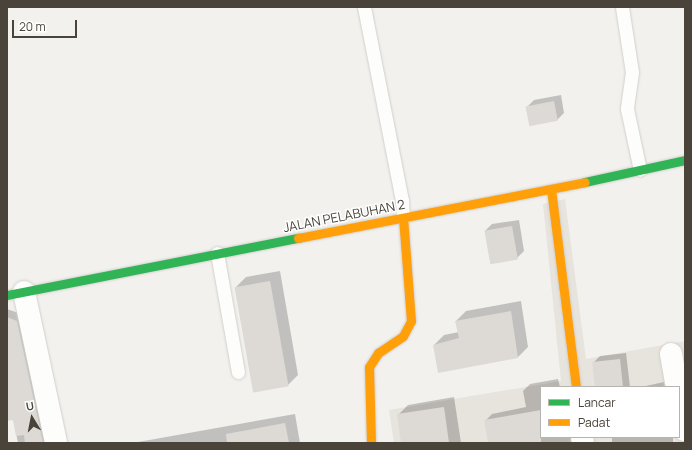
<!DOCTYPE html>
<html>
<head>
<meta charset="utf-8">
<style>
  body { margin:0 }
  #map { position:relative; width:692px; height:450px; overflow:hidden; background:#f3f1ee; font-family:Manrope,sans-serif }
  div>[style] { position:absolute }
  .residential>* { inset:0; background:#e7e3dd }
  .shadow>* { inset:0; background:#0003; transform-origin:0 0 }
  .building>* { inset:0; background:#dddad6; transform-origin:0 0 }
  .roads { filter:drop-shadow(0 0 1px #d1cfcc) drop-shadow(0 0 1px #d1cfcc) }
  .lane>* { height:13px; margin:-6.5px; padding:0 6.5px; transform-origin:6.5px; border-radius:6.5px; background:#fdfdfc }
  .street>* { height:22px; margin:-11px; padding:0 11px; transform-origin:11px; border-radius:11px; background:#fdfdfc }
  .fast>* { height:9px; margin:-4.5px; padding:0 4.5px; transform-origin:4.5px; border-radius:4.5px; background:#30b455 }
  .slow>* { height:9px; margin:-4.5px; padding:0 4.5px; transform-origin:4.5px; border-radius:4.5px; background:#ff9f0a }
  span { translate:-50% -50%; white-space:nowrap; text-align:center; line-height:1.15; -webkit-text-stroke:3px #fff; paint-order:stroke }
  .street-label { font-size:13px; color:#49433a }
  .frame { position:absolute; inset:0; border:8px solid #49433a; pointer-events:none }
  .legend { position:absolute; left:540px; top:386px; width:140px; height:52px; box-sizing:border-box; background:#fff; border:1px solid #b6b4b0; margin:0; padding:5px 7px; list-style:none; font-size:12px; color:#49433a }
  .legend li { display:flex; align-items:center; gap:8px; height:20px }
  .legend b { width:20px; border:1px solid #b6b4b0 }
  .north { position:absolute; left:12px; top:398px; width:40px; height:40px; -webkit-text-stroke:3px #fff; paint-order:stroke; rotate:350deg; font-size:11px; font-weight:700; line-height:16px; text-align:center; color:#49433a }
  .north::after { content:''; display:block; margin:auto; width:14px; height:18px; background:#49433a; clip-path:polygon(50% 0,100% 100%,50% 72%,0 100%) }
  .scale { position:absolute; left:12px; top:20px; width:65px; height:18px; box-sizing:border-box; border:2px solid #49433a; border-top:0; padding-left:5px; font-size:12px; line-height:14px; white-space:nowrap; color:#49433a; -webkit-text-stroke:3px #fff; paint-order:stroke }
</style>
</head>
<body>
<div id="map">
  <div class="residential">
    <i style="clip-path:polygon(evenodd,565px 199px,586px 359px,685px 341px,685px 443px,394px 443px,389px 410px,561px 381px,543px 204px,565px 199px,541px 387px,679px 387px,679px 437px,541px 437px,541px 387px)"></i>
  </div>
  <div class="shadow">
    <i style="clip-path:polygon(561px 95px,564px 113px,557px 120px,527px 107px,534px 100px)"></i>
    <i style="clip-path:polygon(519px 220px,524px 251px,517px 258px,485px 231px,492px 224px)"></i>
    <i style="clip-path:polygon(280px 271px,298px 375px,288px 385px,254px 391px,236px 287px,246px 277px)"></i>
    <i style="clip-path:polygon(521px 301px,528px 347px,518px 357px,439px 371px,434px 345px,444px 335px,459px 332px,456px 321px,466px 311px)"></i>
    <i style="clip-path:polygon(7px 309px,24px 315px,52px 443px,18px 443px,13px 418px,7px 420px)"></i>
    <i style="clip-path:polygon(626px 353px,630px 387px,596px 387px,593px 363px,600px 356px)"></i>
    <i style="clip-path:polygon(558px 379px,560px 387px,541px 387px,541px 437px,575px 437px,576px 443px,489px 443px,485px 421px,492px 414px,526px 407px,523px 391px,530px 384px)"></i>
    <i style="clip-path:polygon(664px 382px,665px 387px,641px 387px)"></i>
    <i style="clip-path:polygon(454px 397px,461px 443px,402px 443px,398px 415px,408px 405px)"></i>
    <i style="clip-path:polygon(295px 414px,300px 443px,137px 443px,138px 442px)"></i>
    <i style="left:612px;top:437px;width:61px;height:6px"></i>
  </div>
  <div class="building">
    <i style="left:554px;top:101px;width:20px;height:29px;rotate:79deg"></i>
    <i style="left:512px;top:226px;width:34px;height:28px;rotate:80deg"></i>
    <i style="left:270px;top:281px;width:107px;height:36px;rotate:80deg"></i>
    <i style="clip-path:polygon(511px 311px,518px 358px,438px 373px,433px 345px,459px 338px,455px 321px)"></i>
    <i style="clip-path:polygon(7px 317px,17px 321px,43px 443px,25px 443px,24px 435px,16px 436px,13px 420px,7px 421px)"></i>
    <i style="left:620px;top:359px;width:28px;height:28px;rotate:84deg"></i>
    <i style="clip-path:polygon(444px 407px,449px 443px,401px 443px,397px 414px)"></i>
    <i style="clip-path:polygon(541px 410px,541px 443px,488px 443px,484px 420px)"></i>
    <i style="clip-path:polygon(285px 423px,289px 443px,227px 443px,226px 434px)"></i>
  </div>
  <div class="roads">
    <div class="lane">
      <i style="left:364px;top:7px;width:197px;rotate:78.9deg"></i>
      <i style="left:402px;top:200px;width:18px;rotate:87deg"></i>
      <i style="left:622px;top:7px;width:66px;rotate:81.3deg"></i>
      <i style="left:632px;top:72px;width:37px;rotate:98deg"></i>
      <i style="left:627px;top:109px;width:62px;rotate:78deg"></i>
      <i style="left:217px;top:253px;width:121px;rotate:80deg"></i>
    </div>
    <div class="street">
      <i style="left:24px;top:292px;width:154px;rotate:78deg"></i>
      <i style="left:671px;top:354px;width:34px;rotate:80deg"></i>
      <i style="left:679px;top:398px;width:33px;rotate:79deg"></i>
      <i style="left:582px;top:437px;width:6px;rotate:81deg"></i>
    </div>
    <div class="fast">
      <i style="left:585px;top:182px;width:102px;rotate:-12.4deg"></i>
      <i style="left:7px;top:295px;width:297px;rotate:-11.1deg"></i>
    </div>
    <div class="slow">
      <i style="left:551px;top:189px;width:200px;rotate:82.8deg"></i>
      <i style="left:298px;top:238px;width:292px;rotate:-11deg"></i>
      <i style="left:371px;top:443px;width:76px;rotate:-91.5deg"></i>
      <i style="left:369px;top:367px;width:17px;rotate:-57deg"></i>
      <i style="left:378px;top:353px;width:30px;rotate:-34deg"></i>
      <i style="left:403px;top:336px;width:17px;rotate:-62deg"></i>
      <i style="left:411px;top:321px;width:103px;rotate:-94.4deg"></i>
    </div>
  </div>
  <div class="street-label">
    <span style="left:344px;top:216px;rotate:-11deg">JALAN PELABUHAN 2</span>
  </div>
  <div class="frame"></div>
  <ul class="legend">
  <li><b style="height:5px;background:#30b455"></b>Lancar</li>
  <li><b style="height:5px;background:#ff9f0a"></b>Padat</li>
  </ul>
  <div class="north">U</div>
  <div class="scale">20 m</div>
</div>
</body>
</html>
